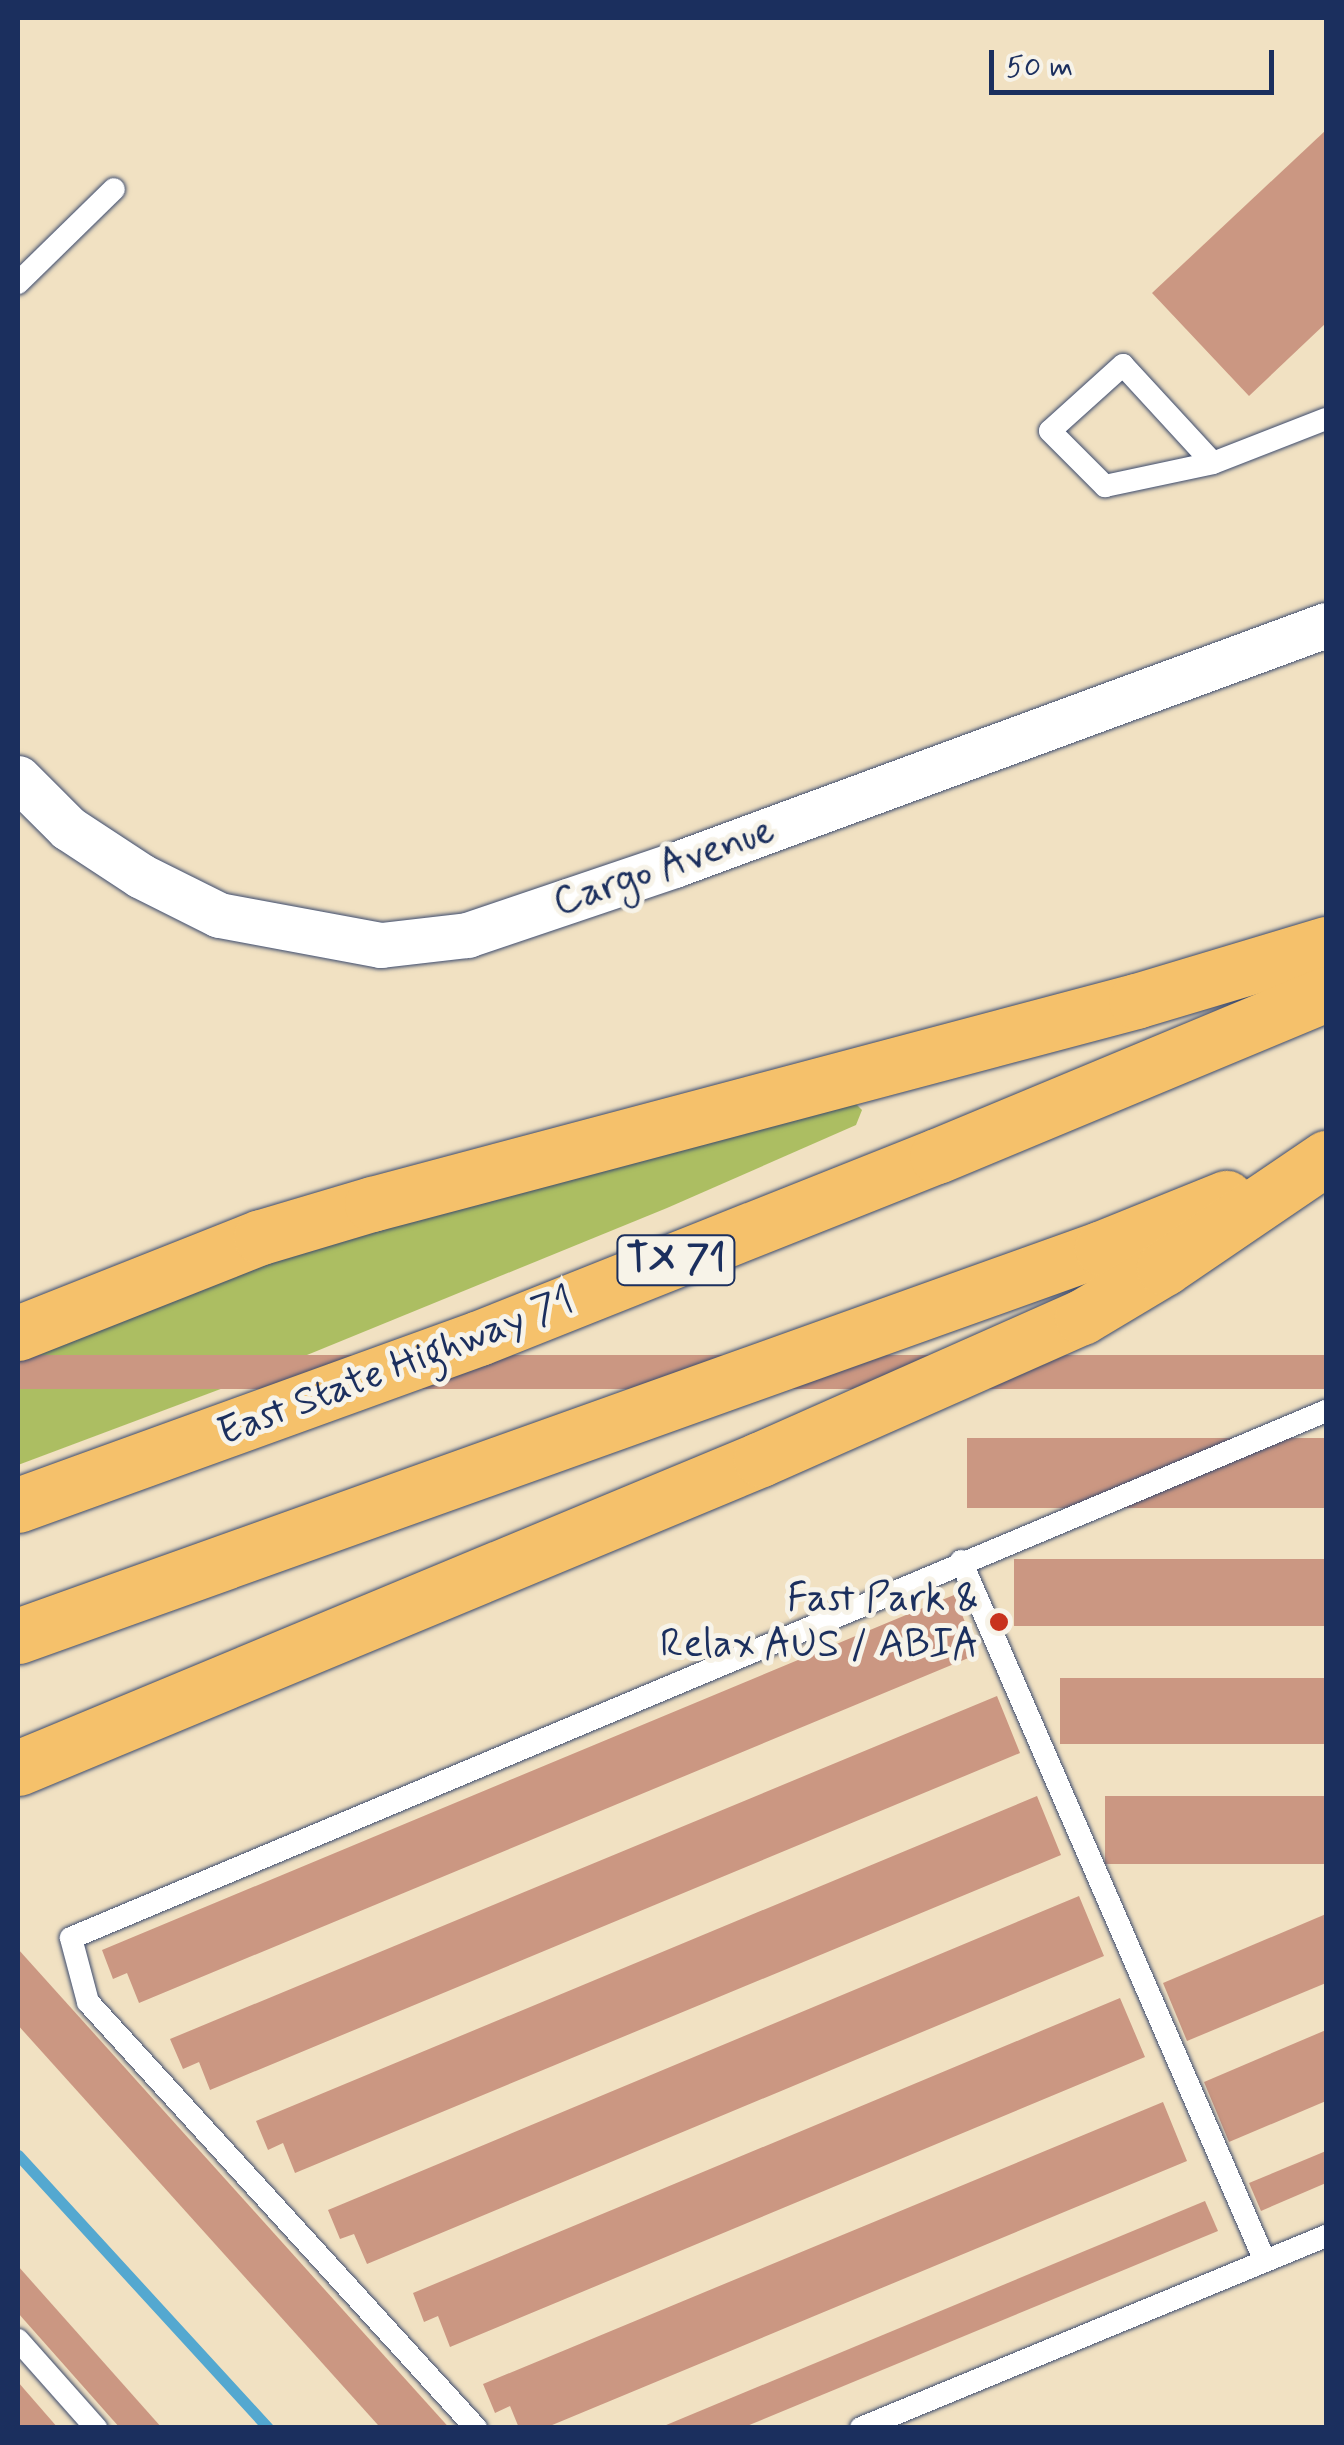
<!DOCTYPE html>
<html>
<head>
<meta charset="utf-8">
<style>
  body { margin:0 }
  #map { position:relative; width:1344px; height:2445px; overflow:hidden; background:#f1e1c2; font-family:Mynerve,sans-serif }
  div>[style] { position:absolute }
  .green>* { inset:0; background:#acbe62 }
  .stream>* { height:11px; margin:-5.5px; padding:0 5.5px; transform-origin:5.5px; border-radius:5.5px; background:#54a8d0 }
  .building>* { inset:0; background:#cb9782; transform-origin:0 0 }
  .roads { filter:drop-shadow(0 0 2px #3b4a6d) drop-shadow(0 0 2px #3b4a6d) }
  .lane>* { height:22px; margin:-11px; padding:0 11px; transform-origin:11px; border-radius:11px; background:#fff }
  .street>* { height:45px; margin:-22.5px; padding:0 22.5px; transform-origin:22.5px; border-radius:22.5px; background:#fff }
  .highway>* { height:55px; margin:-27.5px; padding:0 27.5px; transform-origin:27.5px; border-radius:27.5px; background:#f5c16b }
  .dots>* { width:28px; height:28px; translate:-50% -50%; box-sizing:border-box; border:5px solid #f7f3e8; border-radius:50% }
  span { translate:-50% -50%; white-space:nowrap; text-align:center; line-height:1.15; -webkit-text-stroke:10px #f7f3e8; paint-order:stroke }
  .shield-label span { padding:2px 8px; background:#f7f3e8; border:2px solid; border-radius:8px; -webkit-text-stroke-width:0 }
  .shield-label { font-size:38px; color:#1b2f5e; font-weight:700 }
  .street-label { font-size:40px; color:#1b2f5e }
  .poi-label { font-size:40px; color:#1b2f5e }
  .right { translate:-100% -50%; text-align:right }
  .frame { position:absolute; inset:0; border:20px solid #1b2f5e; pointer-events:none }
  .scale { position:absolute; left:989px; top:50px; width:285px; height:45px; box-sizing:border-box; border:5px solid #1b2f5e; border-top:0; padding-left:12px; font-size:30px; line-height:35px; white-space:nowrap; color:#1b2f5e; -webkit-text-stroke:8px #f7f3e8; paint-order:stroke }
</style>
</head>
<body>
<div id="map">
  <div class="green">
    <i style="clip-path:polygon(856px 1104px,862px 1110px,856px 1125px,667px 1208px,263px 1373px,18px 1465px,18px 1361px,278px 1252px)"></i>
  </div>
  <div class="stream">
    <i style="left:18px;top:2155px;width:370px;rotate:47.5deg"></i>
  </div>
  <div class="building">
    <i style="clip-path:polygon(1326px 130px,1326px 323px,1249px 396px,1152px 293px)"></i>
    <i style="left:1326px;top:1355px;width:34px;height:1418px;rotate:90deg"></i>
    <i style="left:1326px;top:1438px;width:70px;height:359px;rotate:90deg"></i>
    <i style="left:1326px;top:1559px;width:67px;height:312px;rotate:90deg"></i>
    <i style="clip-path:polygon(954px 1595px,978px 1654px,139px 2003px,127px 1973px,113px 1979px,102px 1950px)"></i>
    <i style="left:1326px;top:1678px;width:66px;height:266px;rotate:90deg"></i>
    <i style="clip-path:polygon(997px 1696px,1020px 1753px,210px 2090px,199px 2062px,183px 2069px,170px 2039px)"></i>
    <i style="clip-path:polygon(1037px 1796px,1061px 1855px,295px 2173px,283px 2143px,268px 2150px,256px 2121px)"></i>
    <i style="left:1326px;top:1796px;width:68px;height:221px;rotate:90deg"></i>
    <i style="clip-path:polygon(1079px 1896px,1104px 1956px,367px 2264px,354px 2234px,340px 2239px,328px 2210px)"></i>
    <i style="clip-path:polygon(1326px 1914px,1326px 1983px,1187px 2041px,1163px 1983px)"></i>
    <i style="left:18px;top:1949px;width:642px;height:51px;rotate:48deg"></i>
    <i style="clip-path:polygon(1120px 1998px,1145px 2057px,450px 2347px,438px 2316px,424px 2322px,413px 2293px)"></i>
    <i style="clip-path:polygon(1326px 2030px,1326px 2101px,1229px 2142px,1204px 2082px)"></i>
    <i style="clip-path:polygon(1163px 2102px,1187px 2161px,545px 2428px,519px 2428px,510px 2406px,495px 2413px,483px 2384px)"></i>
    <i style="clip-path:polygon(1326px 2151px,1326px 2183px,1261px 2211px,1249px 2183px)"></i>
    <i style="clip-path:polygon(1205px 2201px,1218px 2231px,742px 2428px,659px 2428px)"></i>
    <i style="clip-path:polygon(18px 2266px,162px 2428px,120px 2428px,18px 2313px)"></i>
    <i style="clip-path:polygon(18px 2382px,58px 2428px,18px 2428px)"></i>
  </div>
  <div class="roads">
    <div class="lane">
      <i style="left:18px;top:283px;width:134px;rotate:-44.4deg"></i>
      <i style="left:1213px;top:463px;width:133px;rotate:-132.6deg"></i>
      <i style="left:1123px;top:365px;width:98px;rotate:137.9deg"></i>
      <i style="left:1050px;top:431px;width:78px;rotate:45deg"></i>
      <i style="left:1105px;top:486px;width:110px;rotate:-12deg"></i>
      <i style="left:1213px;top:463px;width:121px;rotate:-21.3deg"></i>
      <i style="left:961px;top:1561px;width:763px;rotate:66.53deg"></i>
      <i style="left:18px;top:2340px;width:118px;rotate:48.4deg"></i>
      <i style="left:476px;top:2428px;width:576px;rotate:-132.33deg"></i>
      <i style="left:88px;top:2002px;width:66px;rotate:-104.9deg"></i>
      <i style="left:71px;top:1938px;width:1361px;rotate:-22.78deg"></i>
      <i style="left:861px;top:2428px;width:503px;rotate:-22.44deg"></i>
    </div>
    <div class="street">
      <i style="left:18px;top:778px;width:71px;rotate:45deg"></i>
      <i style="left:68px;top:828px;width:87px;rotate:33.3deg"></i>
      <i style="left:141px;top:876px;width:87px;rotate:26.6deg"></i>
      <i style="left:219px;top:915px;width:165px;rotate:10.5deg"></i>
      <i style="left:381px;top:945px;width:87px;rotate:-6.6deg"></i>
      <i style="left:467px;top:935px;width:219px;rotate:-18.7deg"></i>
      <i style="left:674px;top:865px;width:695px;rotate:-20.21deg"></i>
    </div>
    <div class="highway">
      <i style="left:18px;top:1333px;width:261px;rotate:-21.6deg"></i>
      <i style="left:261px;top:1237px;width:116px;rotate:-16.6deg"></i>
      <i style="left:372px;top:1204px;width:791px;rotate:-14.88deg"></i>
      <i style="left:1136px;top:1001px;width:198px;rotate:-16.7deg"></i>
      <i style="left:18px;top:1505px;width:490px;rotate:-19.9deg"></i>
      <i style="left:479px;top:1338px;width:493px;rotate:-21.7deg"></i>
      <i style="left:937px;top:1156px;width:421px;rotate:-22.6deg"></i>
      <i style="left:18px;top:1636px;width:1151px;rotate:-19.69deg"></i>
      <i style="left:1102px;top:1248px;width:134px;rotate:-22deg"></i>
      <i style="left:18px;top:1768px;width:805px;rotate:-22.58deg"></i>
      <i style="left:761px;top:1459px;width:351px;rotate:-23.9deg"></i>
      <i style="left:1082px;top:1317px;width:96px;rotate:-30.9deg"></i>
      <i style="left:1164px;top:1268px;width:196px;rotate:-34.2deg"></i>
    </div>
  </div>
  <div class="dots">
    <i style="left:999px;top:1622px;background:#c8321e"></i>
  </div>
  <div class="shield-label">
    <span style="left:676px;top:1260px">TX 71</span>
  </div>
  <div class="street-label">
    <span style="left:664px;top:867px;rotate:-19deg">Cargo Avenue</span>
    <span style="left:396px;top:1367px;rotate:-21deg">East State Highway 71</span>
  </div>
  <div class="poi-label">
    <span class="right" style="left:979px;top:1622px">Fast Park &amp;<br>Relax AUS / ABIA</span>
  </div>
  <div class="frame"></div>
  <div class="scale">50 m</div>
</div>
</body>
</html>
